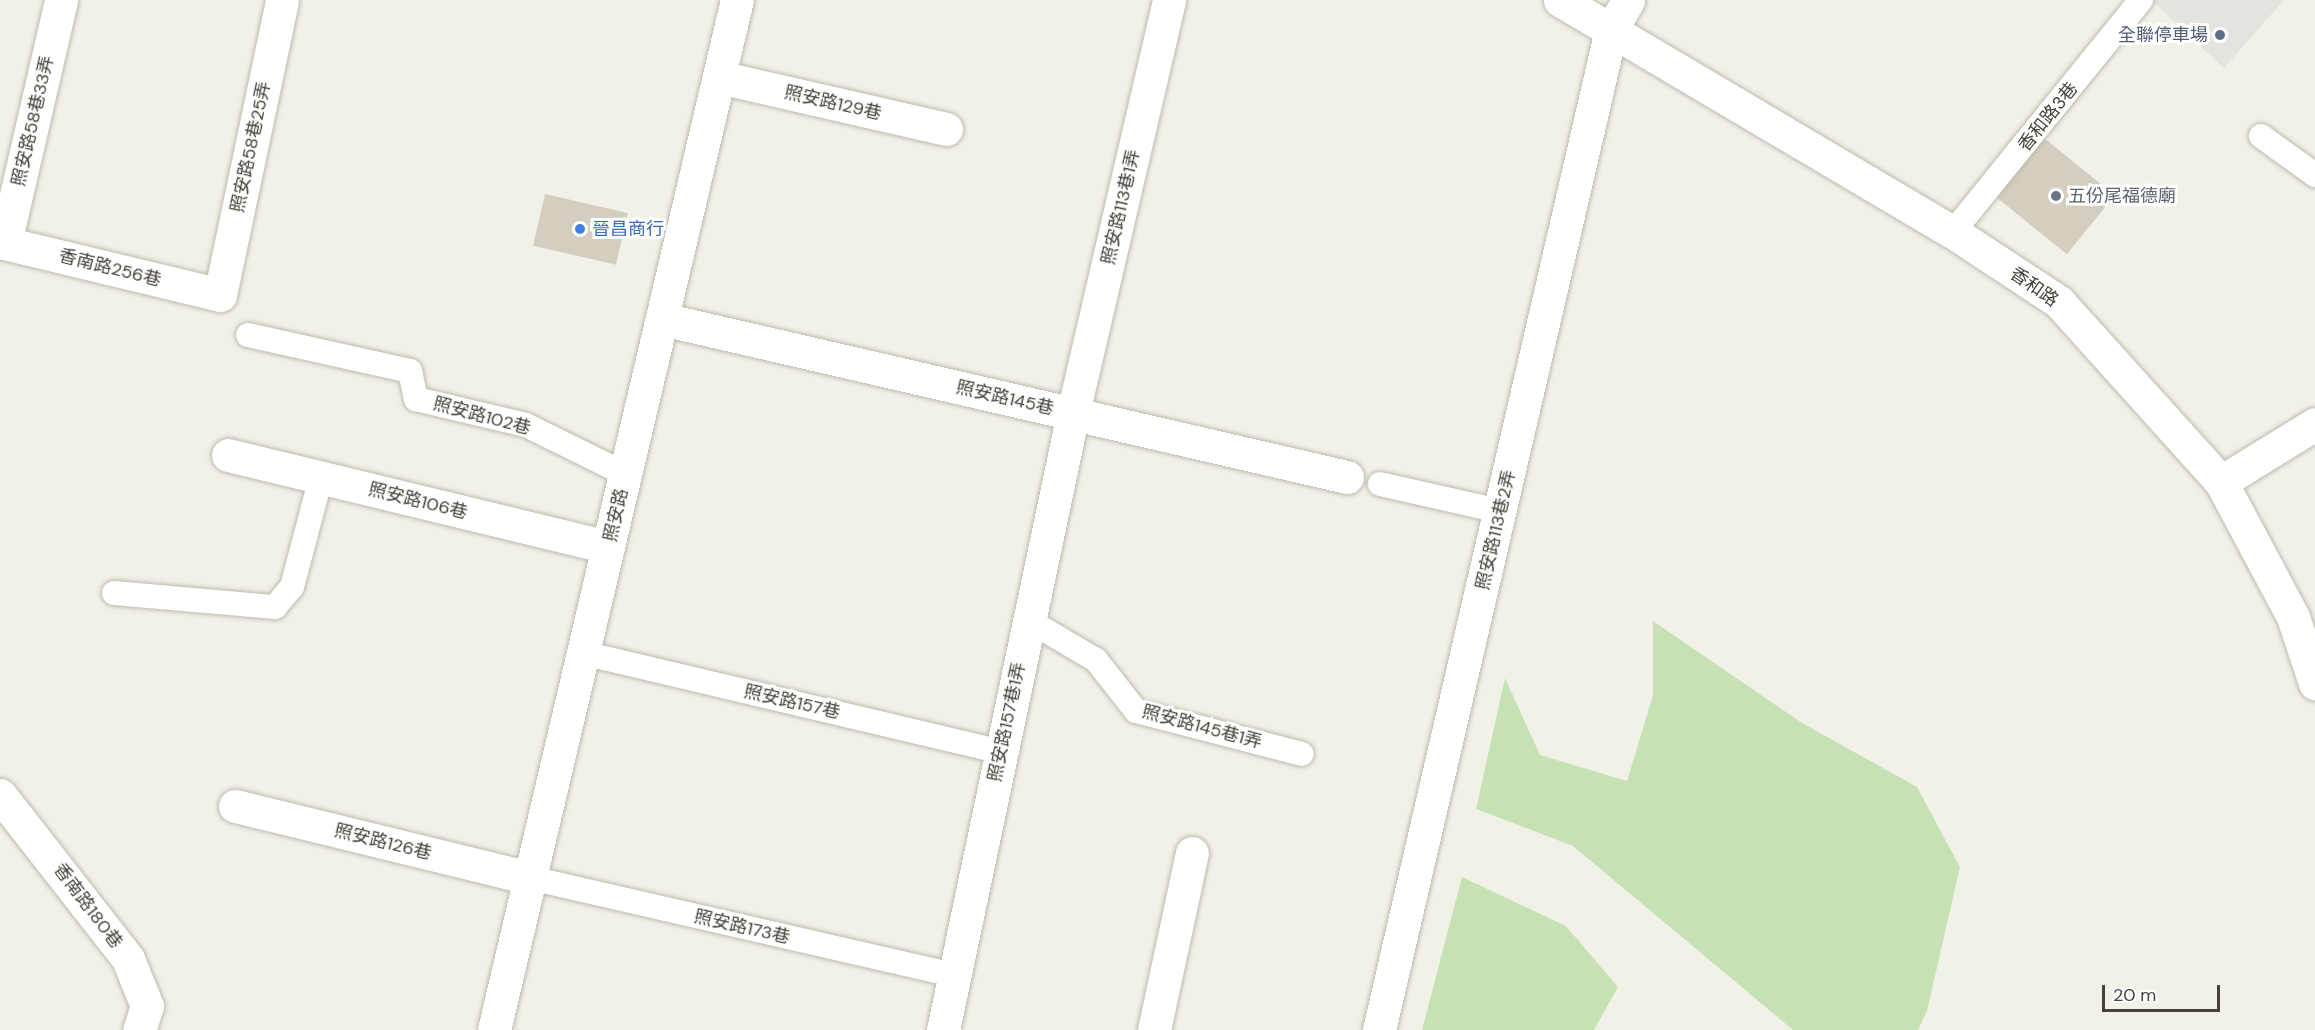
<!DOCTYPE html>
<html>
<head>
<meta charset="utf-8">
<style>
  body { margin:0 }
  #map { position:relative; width:2315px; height:1030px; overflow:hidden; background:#f2f1e8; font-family:"DM Sans","Noto Sans TC",sans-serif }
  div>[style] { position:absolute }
  .green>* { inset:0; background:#c6e2b5 }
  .parking>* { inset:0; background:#e4e3e0 }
  .building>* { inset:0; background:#d3cebf; transform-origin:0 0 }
  .roads { filter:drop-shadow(0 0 2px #bdbaac) drop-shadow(0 0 2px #bdbaac) }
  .service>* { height:24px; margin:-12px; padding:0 12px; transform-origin:12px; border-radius:12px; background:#fff }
  .minor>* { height:33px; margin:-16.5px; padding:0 16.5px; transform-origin:16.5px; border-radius:16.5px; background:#fff }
  .dots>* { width:16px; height:16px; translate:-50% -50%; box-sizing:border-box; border:3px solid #fff; border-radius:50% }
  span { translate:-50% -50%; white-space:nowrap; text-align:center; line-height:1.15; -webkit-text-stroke:6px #fff; paint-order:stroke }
  .service-label { font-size:18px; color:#4e5e75 }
  .right { translate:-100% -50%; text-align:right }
  .street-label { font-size:18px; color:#454238 }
  .worship-label { font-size:18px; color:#5b616d }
  .left { translate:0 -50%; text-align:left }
  .shop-label { font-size:18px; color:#366cbe }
  .scale { position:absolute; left:2102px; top:985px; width:118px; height:27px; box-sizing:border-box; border:3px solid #454238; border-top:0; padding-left:8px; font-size:18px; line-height:21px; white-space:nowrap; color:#454238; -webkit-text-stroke:4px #fff; paint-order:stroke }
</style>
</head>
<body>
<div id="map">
  <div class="green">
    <i style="clip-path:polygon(1653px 621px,1802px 723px,1917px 787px,1960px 867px,1927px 1011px,1918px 1030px,1793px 1030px,1573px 846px,1476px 809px,1505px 678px,1540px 755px,1627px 781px,1653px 695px)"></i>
    <i style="clip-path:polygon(1462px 877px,1566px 926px,1618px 987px,1594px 1030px,1422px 1030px)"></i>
  </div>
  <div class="parking">
    <i style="clip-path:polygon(2151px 0,2284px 0,2224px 68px)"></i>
  </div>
  <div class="building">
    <i style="left:2044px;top:138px;width:91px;height:76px;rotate:39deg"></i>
    <i style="left:545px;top:194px;width:85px;height:53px;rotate:13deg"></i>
  </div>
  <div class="roads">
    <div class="service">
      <i style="left:2261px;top:136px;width:67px;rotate:35.8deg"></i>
      <i style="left:1953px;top:232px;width:299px;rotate:-51deg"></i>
      <i style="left:248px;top:335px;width:166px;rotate:12.5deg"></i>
      <i style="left:410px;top:371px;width:29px;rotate:78deg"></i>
      <i style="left:416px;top:399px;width:113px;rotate:13.3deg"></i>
      <i style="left:526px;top:425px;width:110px;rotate:26.3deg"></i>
      <i style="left:1380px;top:484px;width:123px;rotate:12.7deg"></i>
      <i style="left:114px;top:593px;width:162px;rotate:5deg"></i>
      <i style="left:275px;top:607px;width:26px;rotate:-50deg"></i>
      <i style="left:292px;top:587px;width:114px;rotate:-75.2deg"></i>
      <i style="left:1028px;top:620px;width:79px;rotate:30.5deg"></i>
      <i style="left:1096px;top:660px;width:65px;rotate:51.9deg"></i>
      <i style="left:1136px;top:711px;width:171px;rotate:14.5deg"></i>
      <i style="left:583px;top:653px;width:430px;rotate:13.3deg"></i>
      <i style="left:530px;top:878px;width:435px;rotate:12.9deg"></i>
    </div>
    <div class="minor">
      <i style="left:1560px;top:0;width:456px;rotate:30.6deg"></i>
      <i style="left:1953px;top:232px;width:127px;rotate:33.4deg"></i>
      <i style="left:2059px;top:302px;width:242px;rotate:48deg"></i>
      <i style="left:2221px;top:482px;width:153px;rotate:61.9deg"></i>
      <i style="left:2293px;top:617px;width:70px;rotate:71.6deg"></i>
      <i style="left:719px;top:77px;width:233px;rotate:12.9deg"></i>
      <i style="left:0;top:242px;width:226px;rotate:13.5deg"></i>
      <i style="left:220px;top:295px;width:301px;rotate:-78.1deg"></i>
      <i style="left:5px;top:243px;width:249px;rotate:-77deg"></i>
      <i style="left:662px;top:319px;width:703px;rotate:12.99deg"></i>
      <i style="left:228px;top:455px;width:391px;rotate:13.6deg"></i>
      <i style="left:2221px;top:482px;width:110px;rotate:-31.7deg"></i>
      <i style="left:0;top:795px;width:208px;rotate:52deg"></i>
      <i style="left:128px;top:959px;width:51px;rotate:68deg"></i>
      <i style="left:147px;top:1006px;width:25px;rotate:108deg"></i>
      <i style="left:235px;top:806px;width:304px;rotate:13.7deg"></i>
      <i style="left:494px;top:1030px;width:1058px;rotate:-76.73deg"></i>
      <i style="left:943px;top:1030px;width:631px;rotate:-78.1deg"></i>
      <i style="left:1073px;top:413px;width:424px;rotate:-76.9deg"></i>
      <i style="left:1154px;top:1030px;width:181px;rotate:-77.9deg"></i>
      <i style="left:1379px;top:1030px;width:1027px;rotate:-76.94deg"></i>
      <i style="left:1611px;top:30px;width:34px;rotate:-60deg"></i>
    </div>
  </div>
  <div class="dots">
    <i style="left:2220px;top:35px;background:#5c6f8a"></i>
    <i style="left:2056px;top:196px;background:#6b7280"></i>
    <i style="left:580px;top:229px;background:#3f7fe0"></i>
  </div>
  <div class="service-label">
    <span class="right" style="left:2208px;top:35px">全聯停車場</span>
  </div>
  <div class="street-label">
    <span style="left:833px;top:103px;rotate:13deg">照安路129巷</span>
    <span style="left:2048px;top:117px;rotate:-51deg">香和路3巷</span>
    <span style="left:33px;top:121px;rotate:-77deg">照安路58巷33弄</span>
    <span style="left:251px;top:147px;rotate:-78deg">照安路58巷25弄</span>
    <span style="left:1121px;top:207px;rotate:-77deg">照安路113巷1弄</span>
    <span style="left:110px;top:268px;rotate:14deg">香南路256巷</span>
    <span style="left:2034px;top:287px;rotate:35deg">香和路</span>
    <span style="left:1005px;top:398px;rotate:13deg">照安路145巷</span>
    <span style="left:482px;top:416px;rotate:15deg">照安路102巷</span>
    <span style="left:418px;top:501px;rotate:14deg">照安路106巷</span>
    <span style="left:616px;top:515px;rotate:-77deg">照安路</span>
    <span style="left:1496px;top:530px;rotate:-77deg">照安路113巷2弄</span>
    <span style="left:792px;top:702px;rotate:13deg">照安路157巷</span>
    <span style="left:1007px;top:722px;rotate:-78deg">照安路157巷1弄</span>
    <span style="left:1202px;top:727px;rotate:15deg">照安路145巷1弄</span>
    <span style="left:383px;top:842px;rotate:14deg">照安路126巷</span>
    <span style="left:88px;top:906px;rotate:53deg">香南路180巷</span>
    <span style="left:742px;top:927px;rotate:13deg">照安路173巷</span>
  </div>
  <div class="worship-label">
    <span class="left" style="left:2068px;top:196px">五份尾福德廟</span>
  </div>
  <div class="shop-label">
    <span class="left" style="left:592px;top:229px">晉昌商行</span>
  </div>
  <div class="scale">20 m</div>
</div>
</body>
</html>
